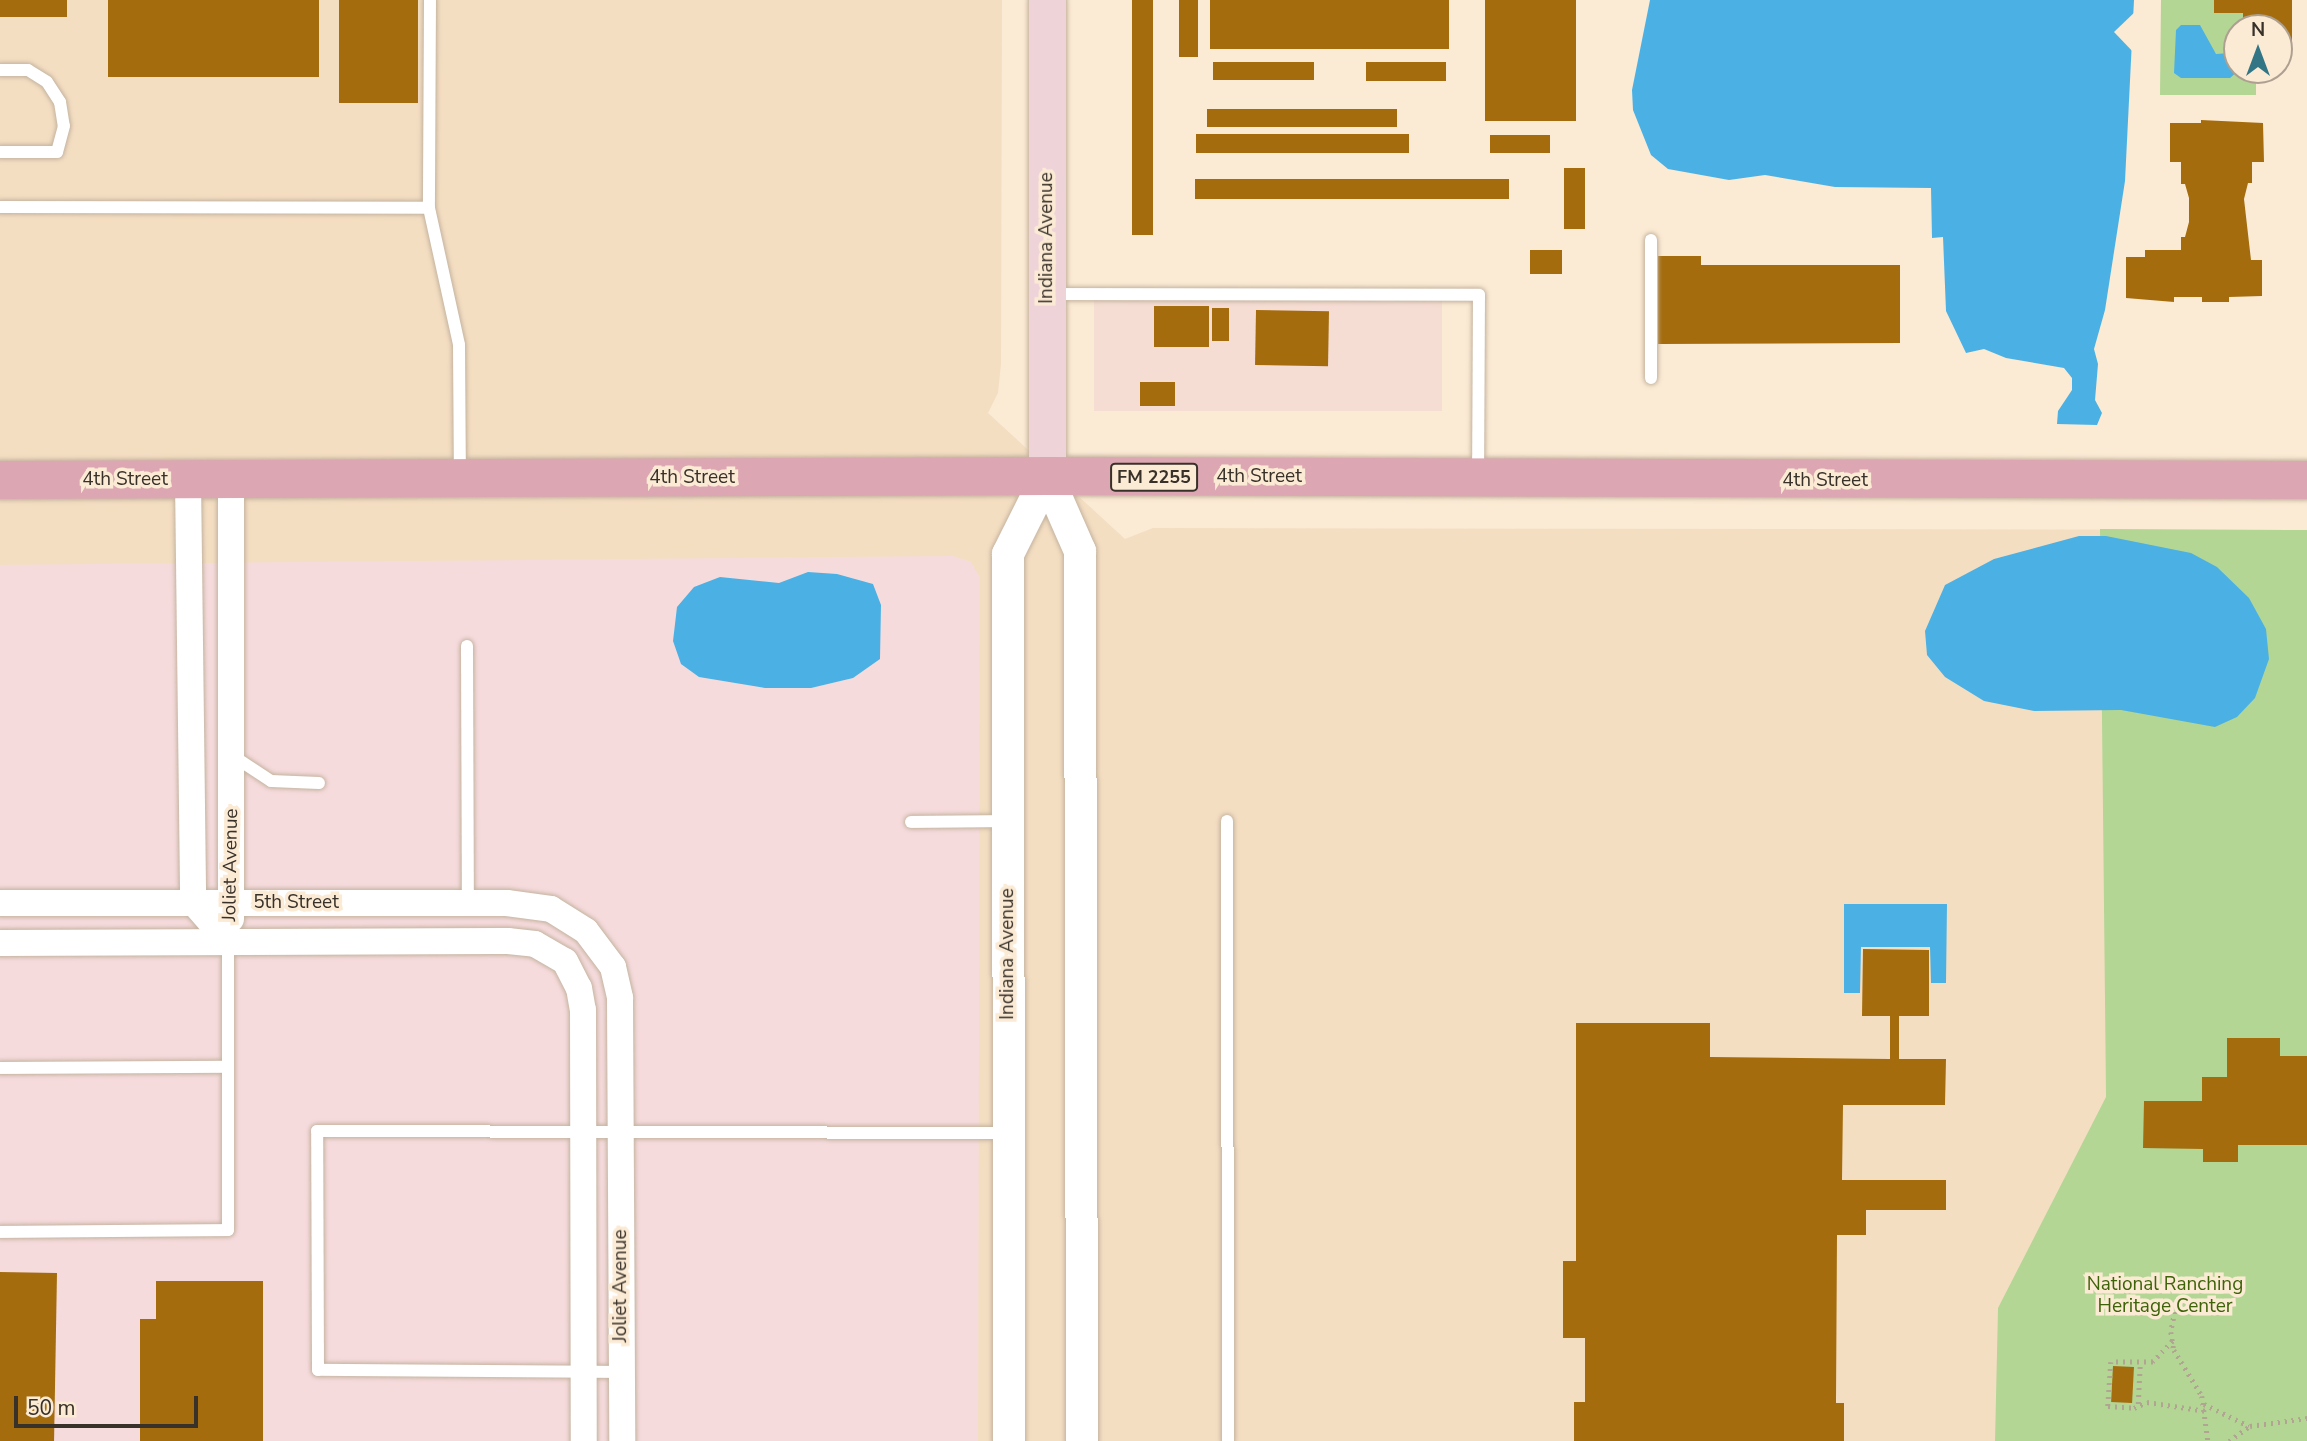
<!DOCTYPE html>
<html>
<head>
<meta charset="utf-8">
<style>
  body { margin:0 }
  #map { position:relative; width:2307px; height:1441px; overflow:hidden; background:#fbead4; font-family:"Nunito Sans",sans-serif }
  div>[style] { position:absolute }
  .commercial>* { inset:0; background:#f6ddd4; transform-origin:0 0 }
  .built>* { inset:0; background:#f4dec2 }
  .medical>* { inset:0; background:#f6dbdd }
  .green>* { inset:0; background:#b3d695 }
  .water>* { inset:0; background:#4bb1e4 }
  .pier>* { inset:0; background:#fbead4 }
  .building>* { inset:0; background:#a46c0c; transform-origin:0 0 }
  .path>* { height:4.5px; margin-top:-2.25px; transform-origin:0; background:repeating-linear-gradient(90deg,#b1a493 0 2px,transparent 0 7px) }
  .roads { filter:drop-shadow(0 0 2px #c4b39f) drop-shadow(0 0 2px #c4b39f) }
  .service>* { height:12px; margin:-6px; padding:0 6px; transform-origin:6px; border-radius:6px; background:#fff }
  .minor>* { height:26px; margin:-13px; padding:0 13px; transform-origin:13px; border-radius:13px; background:#fff }
  .tertiary>* { height:32px; margin:-16px; padding:0 16px; transform-origin:16px; border-radius:16px; background:#fff }
  .secondary>* { height:37px; margin:-18.5px; padding:0 18.5px; transform-origin:18.5px; border-radius:18.5px; background:#eed3d9 }
  .primary>* { height:38px; margin:-19px; padding:0 19px; transform-origin:19px; border-radius:19px; background:#dca7b3 }
  span { translate:-50% -50%; white-space:nowrap; text-align:center; line-height:1.15; -webkit-text-stroke:7px #fbead4; paint-order:stroke }
  .shield-label span { padding:2px 5px; background:#fbead4; border:2px solid; border-radius:5px; -webkit-text-stroke-width:0 }
  .shield-label { font-size:18px; color:#383129; font-weight:700 }
  .street-label { font-size:19px; color:#383129 }
  .park-label { font-size:19px; color:#3d6309 }
  .north { position:absolute; left:2223px; top:14px; width:70px; height:70px; box-sizing:border-box; background:#fbead4; border:2px solid #ada090; border-radius:50%; rotate:0deg; font-size:19px; font-weight:700; line-height:28px; text-align:center; color:#383129 }
  .north::after { content:''; display:block; margin:auto; width:24px; height:32px; background:#327686; clip-path:polygon(50% 0,100% 100%,50% 72%,0 100%) }
  .scale { position:absolute; left:14px; top:1396px; width:184px; height:32px; box-sizing:border-box; border:4px solid #383129; border-top:0; padding-left:9px; font-size:21px; line-height:24px; white-space:nowrap; color:#383129; -webkit-text-stroke:5px #fbead4; paint-order:stroke }
</style>
</head>
<body>
<div id="map">
  <div class="commercial">
    <i style="left:1094px;top:299px;width:348px;height:112px"></i>
  </div>
  <div class="built">
    <i style="clip-path:polygon(0 0,1002px 0,1001px 364px,998px 393px,988px 413px,1125px 539px,1153px 528px,2307px 530px,2307px 1441px,0 1441px)"></i>
  </div>
  <div class="medical">
    <i style="clip-path:polygon(953px 556px,971px 562px,980px 578px,978px 1441px,0 1441px,0 565px)"></i>
  </div>
  <div class="green">
    <i style="clip-path:polygon(2161px 0,2214px 0,2214px 13px,2243px 13px,2243px 28px,2237px 28px,2237px 70px,2256px 70px,2256px 95px,2160px 95px)"></i>
    <i style="clip-path:polygon(2100px 529px,2307px 530px,2307px 1441px,1995px 1441px,1998px 1308px,2106px 1097px)"></i>
  </div>
  <div class="water">
    <i style="clip-path:polygon(1650px 0,2134px 0,2125px 181px,2105px 310px,2094px 349px,2098px 364px,2095px 400px,2102px 413px,2097px 425px,2057px 424px,2058px 411px,2072px 390px,2072px 378px,2064px 368px,2006px 358px,1984px 349px,1966px 353px,1946px 311px,1943px 237px,1932px 238px,1931px 188px,1835px 187px,1765px 175px,1729px 180px,1668px 169px,1651px 155px,1633px 110px,1632px 90px)"></i>
    <i style="clip-path:polygon(2181px 25px,2200px 25px,2216px 54px,2230px 53px,2238px 71px,2230px 78px,2181px 78px,2174px 73px,2176px 30px)"></i>
    <i style="clip-path:polygon(2079px 536px,2106px 536px,2191px 553px,2217px 567px,2249px 598px,2266px 629px,2269px 659px,2255px 698px,2237px 717px,2215px 727px,2121px 710px,2034px 711px,1984px 701px,1945px 677px,1927px 655px,1925px 631px,1945px 585px,1994px 559px)"></i>
    <i style="clip-path:polygon(808px 572px,837px 574px,873px 584px,881px 605px,880px 659px,853px 678px,811px 688px,765px 688px,699px 677px,681px 664px,673px 641px,677px 607px,694px 587px,720px 577px,779px 583px)"></i>
    <i style="clip-path:polygon(1844px 904px,1947px 904px,1946px 983px,1931px 983px,1930px 947px,1861px 947px,1860px 993px,1844px 993px)"></i>
  </div>
  <div class="pier">
    <i style="clip-path:polygon(2138px 9px,2137px 55px,2136px 55px,2114px 32px)"></i>
  </div>
  <div class="building">
    <i style="left:0;top:0;width:67px;height:17px"></i>
    <i style="left:108px;top:0;width:211px;height:77px"></i>
    <i style="left:339px;top:0;width:79px;height:103px"></i>
    <i style="left:1132px;top:0;width:21px;height:235px"></i>
    <i style="left:1179px;top:0;width:19px;height:57px"></i>
    <i style="left:1210px;top:0;width:239px;height:49px"></i>
    <i style="left:1485px;top:0;width:91px;height:121px"></i>
    <i style="clip-path:polygon(2214px 0,2292px 0,2292px 42px,2279px 43px,2279px 28px,2243px 28px,2243px 13px,2214px 13px)"></i>
    <i style="left:1213px;top:62px;width:101px;height:18px"></i>
    <i style="left:1366px;top:62px;width:80px;height:19px"></i>
    <i style="left:1207px;top:109px;width:190px;height:18px"></i>
    <i style="clip-path:polygon(2201px 120px,2263px 123px,2264px 162px,2252px 162px,2252px 183px,2248px 183px,2244px 199px,2251px 260px,2262px 260px,2262px 296px,2229px 297px,2229px 302px,2202px 302px,2202px 297px,2174px 297px,2174px 302px,2126px 298px,2126px 257px,2145px 257px,2145px 250px,2181px 250px,2181px 237px,2185px 237px,2189px 222px,2189px 198px,2185px 184px,2181px 184px,2181px 162px,2170px 162px,2170px 123px,2201px 123px)"></i>
    <i style="left:1196px;top:134px;width:213px;height:19px"></i>
    <i style="left:1490px;top:135px;width:60px;height:18px"></i>
    <i style="left:1564px;top:168px;width:21px;height:61px"></i>
    <i style="left:1195px;top:179px;width:314px;height:20px"></i>
    <i style="left:1530px;top:250px;width:32px;height:24px"></i>
    <i style="clip-path:polygon(1658px 256px,1701px 256px,1701px 265px,1900px 265px,1900px 343px,1658px 344px)"></i>
    <i style="left:1154px;top:306px;width:55px;height:41px"></i>
    <i style="left:1212px;top:308px;width:17px;height:33px"></i>
    <i style="left:1256px;top:310px;width:73px;height:55px;rotate:1deg"></i>
    <i style="left:1140px;top:382px;width:35px;height:24px"></i>
    <i style="clip-path:polygon(1863px 949px,1929px 950px,1929px 1016px,1899px 1016px,1899px 1059px,1946px 1059px,1945px 1105px,1843px 1105px,1842px 1180px,1946px 1180px,1946px 1210px,1866px 1210px,1866px 1235px,1837px 1235px,1836px 1403px,1844px 1403px,1844px 1441px,1574px 1441px,1574px 1402px,1585px 1402px,1585px 1338px,1563px 1338px,1563px 1261px,1576px 1261px,1576px 1023px,1710px 1023px,1710px 1057px,1890px 1059px,1890px 1016px,1862px 1016px)"></i>
    <i style="clip-path:polygon(2227px 1038px,2280px 1038px,2280px 1056px,2307px 1056px,2307px 1145px,2238px 1145px,2238px 1162px,2203px 1162px,2203px 1149px,2143px 1148px,2144px 1101px,2202px 1101px,2202px 1077px,2227px 1077px)"></i>
    <i style="left:0;top:1272px;width:57px;height:169px;rotate:1deg"></i>
    <i style="clip-path:polygon(156px 1281px,263px 1281px,263px 1441px,140px 1441px,140px 1319px,156px 1319px)"></i>
    <i style="left:2113px;top:1366px;width:21px;height:36px;rotate:3deg"></i>
  </div>
  <div class="path">
    <i style="left:2178px;top:1298px;width:35px;rotate:102deg"></i>
    <i style="left:2171px;top:1332px;width:18px;rotate:81deg"></i>
    <i style="left:2174px;top:1350px;width:54px;rotate:58.7deg"></i>
    <i style="left:2202px;top:1396px;width:45px;rotate:82.4deg"></i>
    <i style="left:2173px;top:1341px;width:29px;rotate:134deg"></i>
    <i style="left:2153px;top:1362px;width:42px;rotate:180deg"></i>
    <i style="left:2111px;top:1362px;width:44px;rotate:93.9deg"></i>
    <i style="left:2108px;top:1406px;width:26px;rotate:4deg"></i>
    <i style="left:2134px;top:1408px;width:14px;rotate:-25deg"></i>
    <i style="left:2147px;top:1402px;width:60px;rotate:8.7deg"></i>
    <i style="left:2138px;top:1404px;width:40px;rotate:-87.1deg"></i>
    <i style="left:2204px;top:1404px;width:50px;rotate:26.1deg"></i>
    <i style="left:2229px;top:1441px;width:26px;rotate:-36deg"></i>
    <i style="left:2250px;top:1426px;width:58px;rotate:-8deg"></i>
  </div>
  <div class="roads">
    <div class="service">
      <i style="left:430px;top:0;width:208px;rotate:90.3deg"></i>
      <i style="left:429px;top:208px;width:140px;rotate:77.6deg"></i>
      <i style="left:459px;top:345px;width:130px;rotate:89.6deg"></i>
      <i style="left:0;top:70px;width:28px"></i>
      <i style="left:28px;top:70px;width:22px;rotate:32deg"></i>
      <i style="left:47px;top:82px;width:24px;rotate:57deg"></i>
      <i style="left:60px;top:102px;width:24px;rotate:81deg"></i>
      <i style="left:64px;top:126px;width:27px;rotate:105deg"></i>
      <i style="left:57px;top:152px;width:57px;rotate:180deg"></i>
      <i style="left:0;top:207px;width:429px;rotate:0.1deg"></i>
      <i style="left:1651px;top:240px;width:138px;rotate:90deg"></i>
      <i style="left:1049px;top:294px;width:430px;rotate:0.1deg"></i>
      <i style="left:1479px;top:295px;width:178px;rotate:90.3deg"></i>
      <i style="left:467px;top:646px;width:257px;rotate:89.8deg"></i>
      <i style="left:233px;top:756px;width:45px;rotate:33.3deg"></i>
      <i style="left:271px;top:781px;width:48px;rotate:2.4deg"></i>
      <i style="left:1227px;top:821px;width:620px;rotate:89.91deg"></i>
      <i style="left:911px;top:822px;width:97px;rotate:-0.6deg"></i>
      <i style="left:0;top:1068px;width:228px;rotate:-0.3deg"></i>
      <i style="left:0;top:1232px;width:228px;rotate:-0.5deg"></i>
      <i style="left:228px;top:1230px;width:288px;rotate:-90deg"></i>
      <i style="left:621px;top:1372px;width:303px;rotate:-179.6deg"></i>
      <i style="left:318px;top:1370px;width:239px;rotate:-90.2deg"></i>
      <i style="left:317px;top:1131px;width:691px;rotate:0.17deg"></i>
    </div>
    <div class="minor">
      <i style="left:188px;top:479px;width:423px;rotate:89.3deg"></i>
      <i style="left:193px;top:902px;width:53px;rotate:48.8deg"></i>
      <i style="left:231px;top:479px;width:440px;rotate:90deg"></i>
      <i style="left:0;top:903px;width:507px"></i>
      <i style="left:507px;top:903px;width:44px;rotate:7.8deg"></i>
      <i style="left:551px;top:909px;width:41px;rotate:32.2deg"></i>
      <i style="left:586px;top:931px;width:45px;rotate:53.1deg"></i>
      <i style="left:613px;top:967px;width:32px;rotate:77deg"></i>
      <i style="left:620px;top:998px;width:443px;rotate:89.7deg"></i>
      <i style="left:0;top:943px;width:508px;rotate:-0.23deg"></i>
      <i style="left:508px;top:941px;width:27px;rotate:6deg"></i>
      <i style="left:535px;top:944px;width:34px;rotate:30deg"></i>
      <i style="left:565px;top:961px;width:30px;rotate:63deg"></i>
      <i style="left:579px;top:988px;width:22px;rotate:80deg"></i>
      <i style="left:583px;top:1010px;width:431px;rotate:89.9deg"></i>
    </div>
    <div class="tertiary">
      <i style="left:1047px;top:476px;width:82px;rotate:66.3deg"></i>
      <i style="left:1080px;top:551px;width:890px;rotate:89.87deg"></i>
      <i style="left:1009px;top:1441px;width:887px;rotate:-90.06deg"></i>
      <i style="left:1008px;top:554px;width:87px;rotate:-63.4deg"></i>
    </div>
    <div class="secondary">
      <i style="left:1047px;top:476px;width:476px;rotate:-90deg"></i>
    </div>
    <div class="primary">
      <i style="left:0;top:480px;width:1047px;rotate:-0.22deg"></i>
      <i style="left:1047px;top:476px;width:1260px;rotate:0.18deg"></i>
    </div>
  </div>
  <div class="shield-label">
    <span style="left:1154px;top:477px">FM 2255</span>
  </div>
  <div class="street-label">
    <span style="left:1047px;top:238px;rotate:-90deg">Indiana Avenue</span>
    <span style="left:1259px;top:477px">4th Street</span>
    <span style="left:692px;top:478px">4th Street</span>
    <span style="left:125px;top:480px">4th Street</span>
    <span style="left:1825px;top:481px">4th Street</span>
    <span style="left:231px;top:865px;rotate:-89deg">Joliet Avenue</span>
    <span style="left:296px;top:903px">5th Street</span>
    <span style="left:1008px;top:954px;rotate:-90deg">Indiana Avenue</span>
    <span style="left:621px;top:1286px;rotate:-90deg">Joliet Avenue</span>
  </div>
  <div class="park-label">
    <span style="left:2165px;top:1296px">National Ranching<br>Heritage Center</span>
  </div>
  <div class="north">N</div>
  <div class="scale">50 m</div>
</div>
</body>
</html>
